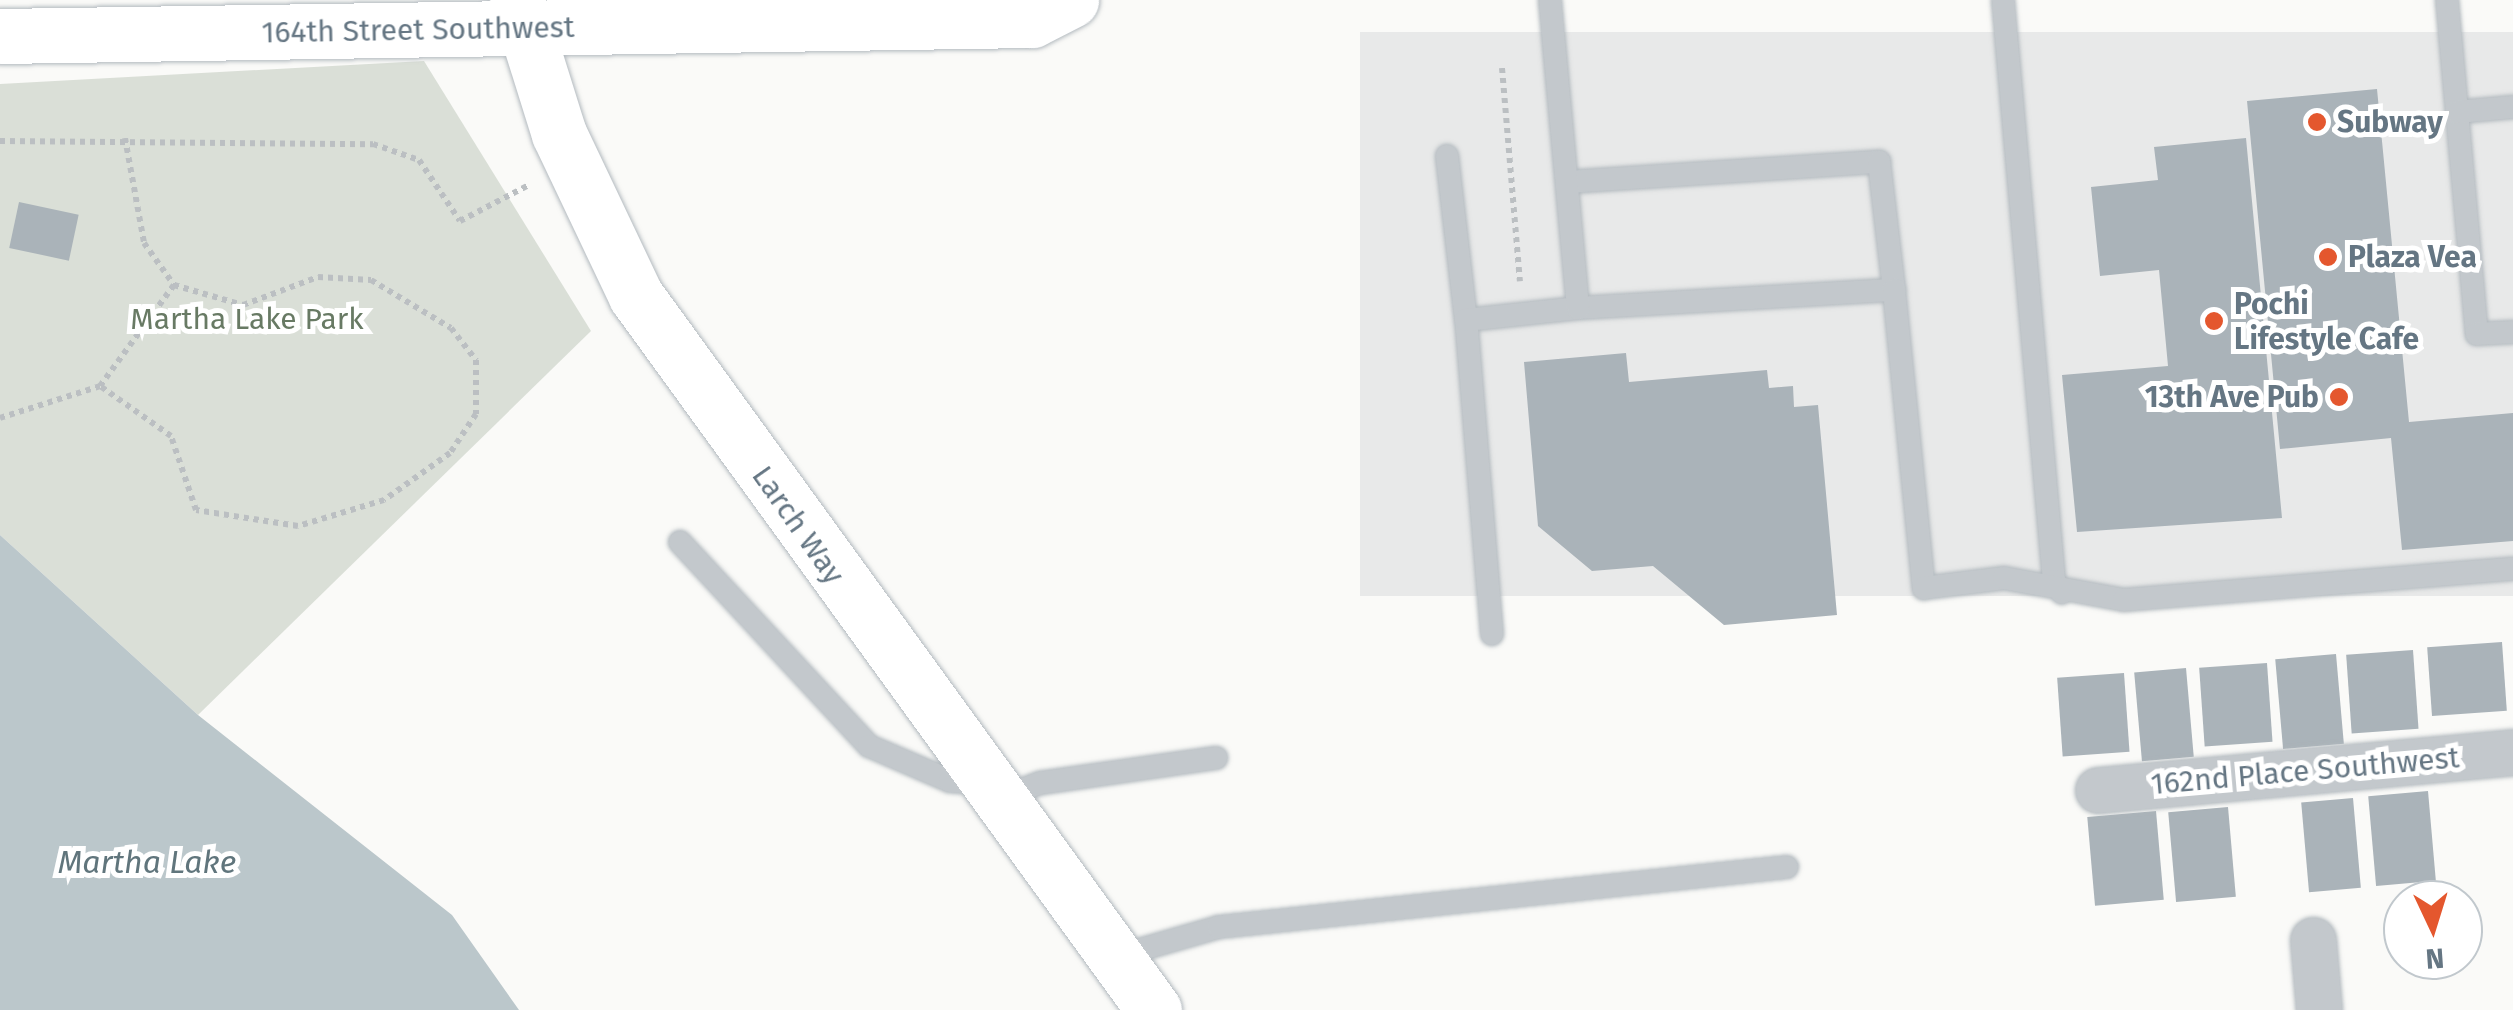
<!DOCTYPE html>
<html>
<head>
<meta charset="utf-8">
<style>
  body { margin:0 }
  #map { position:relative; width:2513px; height:1010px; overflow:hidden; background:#fafaf8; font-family:"Fira Sans",sans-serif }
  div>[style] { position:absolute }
  .built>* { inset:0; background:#e8e9e9; transform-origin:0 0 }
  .green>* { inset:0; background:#dadfd7 }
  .water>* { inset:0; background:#bbc7cb }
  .building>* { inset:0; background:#aab3b9; transform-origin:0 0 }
  .path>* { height:6px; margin-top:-3px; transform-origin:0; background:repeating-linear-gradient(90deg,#bbbfc2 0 5px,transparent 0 10px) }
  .roads { filter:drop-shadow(0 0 2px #b3babf) drop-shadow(0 0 2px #b3babf) }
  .lane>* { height:22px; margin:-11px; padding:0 11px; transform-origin:11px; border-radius:11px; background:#c3c8cc }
  .street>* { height:45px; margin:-22.5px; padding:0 22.5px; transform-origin:22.5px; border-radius:22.5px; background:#c3c8cc }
  .secondary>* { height:55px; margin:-27.5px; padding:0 27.5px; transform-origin:27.5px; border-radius:27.5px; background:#fff }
  .dots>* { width:28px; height:28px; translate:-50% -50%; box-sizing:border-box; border:5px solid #fff; border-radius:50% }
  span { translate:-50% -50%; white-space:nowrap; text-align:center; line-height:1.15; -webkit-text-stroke:10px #fff; paint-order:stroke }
  .street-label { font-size:30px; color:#657683 }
  .poi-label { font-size:30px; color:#657683; font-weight:700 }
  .left { translate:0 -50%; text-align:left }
  .right { translate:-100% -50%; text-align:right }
  .park-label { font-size:30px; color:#687a64 }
  .water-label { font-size:32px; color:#60757c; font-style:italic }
  .north { position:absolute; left:2383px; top:880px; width:100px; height:100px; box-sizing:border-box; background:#fff; border:2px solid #c1c8cd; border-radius:50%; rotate:176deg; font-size:28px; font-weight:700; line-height:40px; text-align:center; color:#657683 }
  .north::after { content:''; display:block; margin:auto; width:35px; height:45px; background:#e4572e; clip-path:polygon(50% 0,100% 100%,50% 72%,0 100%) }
</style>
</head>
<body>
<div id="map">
  <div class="built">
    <i style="left:2513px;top:32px;width:564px;height:1153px;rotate:90deg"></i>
  </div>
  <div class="green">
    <i style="clip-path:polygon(424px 61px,591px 331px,198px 715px,0 535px,0 84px)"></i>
  </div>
  <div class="water">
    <i style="clip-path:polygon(0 535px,198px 715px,452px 915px,519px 1010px,0 1010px)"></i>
  </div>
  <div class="building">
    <i style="clip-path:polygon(2377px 89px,2409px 422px,2513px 413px,2513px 541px,2402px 550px,2391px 438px,2280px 449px,2247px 101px)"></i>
    <i style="clip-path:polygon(2246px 138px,2282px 518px,2077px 532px,2062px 375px,2168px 366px,2159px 270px,2100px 276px,2091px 187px,2158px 180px,2154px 147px)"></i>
    <i style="left:19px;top:202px;width:61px;height:47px;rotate:12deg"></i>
    <i style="clip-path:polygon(1626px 353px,1629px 382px,1767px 370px,1769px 388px,1793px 386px,1794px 407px,1818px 405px,1837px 615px,1724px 625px,1653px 566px,1592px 571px,1538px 526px,1524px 362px)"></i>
    <i style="left:2502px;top:642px;width:69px;height:75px;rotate:86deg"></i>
    <i style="left:2413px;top:650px;width:79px;height:67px;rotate:86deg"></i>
    <i style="left:2336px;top:654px;width:90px;height:61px;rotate:85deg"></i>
    <i style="left:2267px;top:663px;width:79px;height:68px;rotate:86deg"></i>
    <i style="left:2186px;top:668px;width:89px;height:52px;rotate:85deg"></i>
    <i style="left:2124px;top:673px;width:79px;height:67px;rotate:86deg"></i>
    <i style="left:2428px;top:791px;width:90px;height:60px;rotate:85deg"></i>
    <i style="left:2353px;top:798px;width:90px;height:52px;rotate:85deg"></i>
    <i style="left:2228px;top:807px;width:90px;height:60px;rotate:85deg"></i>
    <i style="left:2156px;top:811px;width:89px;height:69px;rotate:85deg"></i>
  </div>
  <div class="path">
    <i style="left:1502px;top:68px;width:214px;rotate:85.2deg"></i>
    <i style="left:125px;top:138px;width:107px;rotate:79.7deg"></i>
    <i style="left:144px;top:243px;width:52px;rotate:54.5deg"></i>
    <i style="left:174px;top:285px;width:72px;rotate:16.2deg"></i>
    <i style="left:243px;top:305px;width:80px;rotate:-20.5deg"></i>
    <i style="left:318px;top:277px;width:53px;rotate:3.2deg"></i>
    <i style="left:371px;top:280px;width:93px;rotate:31deg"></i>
    <i style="left:451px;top:328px;width:41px;rotate:52deg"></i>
    <i style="left:476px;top:360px;width:54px;rotate:90deg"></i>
    <i style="left:476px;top:414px;width:47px;rotate:123.7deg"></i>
    <i style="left:450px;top:453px;width:81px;rotate:144.5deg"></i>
    <i style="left:384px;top:500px;width:90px;rotate:163.2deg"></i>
    <i style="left:298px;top:526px;width:103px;rotate:-171.1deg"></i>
    <i style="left:196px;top:510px;width:78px;rotate:-108.7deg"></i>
    <i style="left:171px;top:436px;width:87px;rotate:-144.8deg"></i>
    <i style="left:100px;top:386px;width:125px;rotate:-53.8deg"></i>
    <i style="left:0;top:141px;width:373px;rotate:0.5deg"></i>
    <i style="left:373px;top:144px;width:49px;rotate:19.2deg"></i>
    <i style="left:419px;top:160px;width:73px;rotate:56.1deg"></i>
    <i style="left:460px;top:221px;width:78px;rotate:-27.6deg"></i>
    <i style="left:0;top:418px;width:105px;rotate:-17.7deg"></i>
  </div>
  <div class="roads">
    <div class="lane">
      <i style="left:2003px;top:0;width:583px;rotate:84.98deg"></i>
      <i style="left:2054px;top:581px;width:14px;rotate:56deg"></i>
      <i style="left:2447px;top:0;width:335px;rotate:84.9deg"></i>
      <i style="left:2477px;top:334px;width:36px;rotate:-3deg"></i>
      <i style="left:2457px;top:112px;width:56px;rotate:-5.1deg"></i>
      <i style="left:1447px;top:156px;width:165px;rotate:83.4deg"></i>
      <i style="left:1567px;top:182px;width:313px;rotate:-3.7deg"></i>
      <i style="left:1879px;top:162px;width:129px;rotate:83.3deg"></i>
      <i style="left:1578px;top:308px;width:317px;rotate:-3.3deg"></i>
      <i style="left:1894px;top:290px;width:300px;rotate:84.3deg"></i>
      <i style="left:1924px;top:588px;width:81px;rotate:-7.1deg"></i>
      <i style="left:2004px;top:578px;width:122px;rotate:10.4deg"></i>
      <i style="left:2124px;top:600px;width:390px;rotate:-4.6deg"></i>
      <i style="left:680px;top:542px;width:278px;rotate:47.2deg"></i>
      <i style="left:869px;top:746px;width:88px;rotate:23.4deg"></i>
      <i style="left:950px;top:781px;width:31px;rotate:4deg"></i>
      <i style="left:1492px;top:634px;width:315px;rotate:-94.7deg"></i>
      <i style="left:1466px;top:320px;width:113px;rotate:-6.1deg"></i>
      <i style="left:1578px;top:308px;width:309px;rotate:-95.2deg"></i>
      <i style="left:1000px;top:798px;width:43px;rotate:-20.6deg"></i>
      <i style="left:1040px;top:783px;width:178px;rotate:-8.1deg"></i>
      <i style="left:1115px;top:957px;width:108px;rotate:-16.1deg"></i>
      <i style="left:1219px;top:927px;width:571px;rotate:-6.03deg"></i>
    </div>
    <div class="street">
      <i style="left:2098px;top:790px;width:417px;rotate:-5.2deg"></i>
      <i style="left:2313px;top:940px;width:70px;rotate:85.1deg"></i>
    </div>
    <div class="secondary">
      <i style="left:517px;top:0;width:140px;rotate:72.6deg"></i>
      <i style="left:559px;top:134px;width:179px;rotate:64.6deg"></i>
      <i style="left:636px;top:296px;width:882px;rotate:54.04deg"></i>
      <i style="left:0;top:36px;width:1032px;rotate:-0.89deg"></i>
      <i style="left:1032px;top:20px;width:44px;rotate:-27.1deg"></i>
    </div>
  </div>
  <div class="dots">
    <i style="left:2317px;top:122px;background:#e4572e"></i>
    <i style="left:2328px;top:257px;background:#e4572e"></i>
    <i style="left:2214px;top:321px;background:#e4572e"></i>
    <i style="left:2339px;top:397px;background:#e4572e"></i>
  </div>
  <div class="street-label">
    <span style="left:418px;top:30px;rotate:-1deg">164th Street Southwest</span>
    <span style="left:798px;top:525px;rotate:55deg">Larch Way</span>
    <span style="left:2305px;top:771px;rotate:-5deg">162nd Place Southwest</span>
  </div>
  <div class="poi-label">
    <span class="left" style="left:2337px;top:122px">Subway</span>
    <span class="left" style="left:2348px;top:257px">Plaza Vea</span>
    <span class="left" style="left:2234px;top:321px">Pochi<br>Lifestyle Cafe</span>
    <span class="right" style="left:2319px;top:397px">13th Ave Pub</span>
  </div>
  <div class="park-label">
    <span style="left:247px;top:319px">Martha Lake Park</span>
  </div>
  <div class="water-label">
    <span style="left:147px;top:862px">Martha Lake</span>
  </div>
  <div class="north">N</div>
</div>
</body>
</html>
